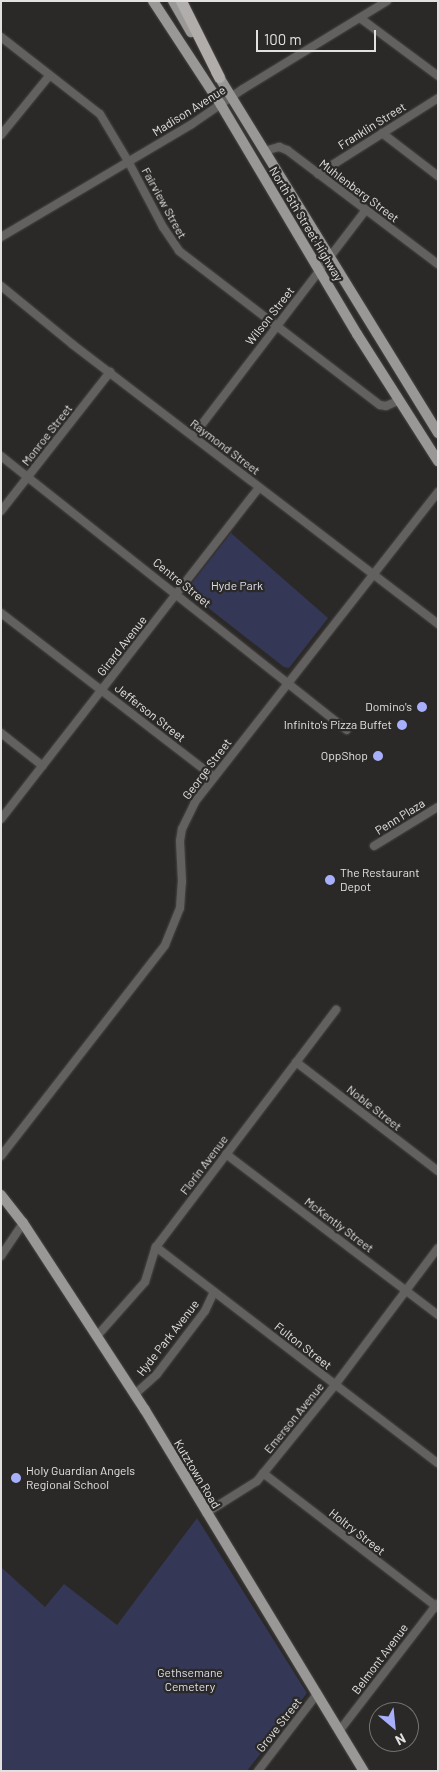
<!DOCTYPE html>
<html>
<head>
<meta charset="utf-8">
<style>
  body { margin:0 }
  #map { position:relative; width:439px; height:1772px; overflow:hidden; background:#2b2927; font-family:Barlow,sans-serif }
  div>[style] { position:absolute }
  .green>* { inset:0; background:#343755 }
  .roads { filter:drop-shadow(0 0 1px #484645) drop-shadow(0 0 1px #484645) }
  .minor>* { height:8px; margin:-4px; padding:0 4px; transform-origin:4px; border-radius:4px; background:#626160 }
  .major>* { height:10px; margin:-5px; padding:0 5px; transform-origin:5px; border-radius:5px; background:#9a9896 }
  .highway>* { height:11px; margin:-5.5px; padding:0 5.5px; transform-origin:5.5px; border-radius:5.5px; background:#b0adab }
  .dots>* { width:14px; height:14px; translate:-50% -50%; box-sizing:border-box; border:2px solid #2b2927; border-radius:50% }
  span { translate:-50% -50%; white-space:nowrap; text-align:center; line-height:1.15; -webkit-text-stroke:4.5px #2b2927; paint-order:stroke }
  .street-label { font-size:12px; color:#e2e1e0 }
  .park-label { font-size:12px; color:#dcdff0 }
  .poi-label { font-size:12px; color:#e2e1e0 }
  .right { translate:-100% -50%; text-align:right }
  .left { translate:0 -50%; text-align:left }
  .frame { position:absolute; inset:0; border:2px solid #e2e1e0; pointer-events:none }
  .north { position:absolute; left:369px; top:1702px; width:50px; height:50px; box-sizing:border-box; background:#2b2927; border:1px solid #747371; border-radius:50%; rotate:152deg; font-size:14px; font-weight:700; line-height:20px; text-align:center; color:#e2e1e0 }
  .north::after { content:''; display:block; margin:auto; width:18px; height:22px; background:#a8b0fc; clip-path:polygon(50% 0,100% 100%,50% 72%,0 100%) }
  .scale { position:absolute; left:256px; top:30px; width:120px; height:22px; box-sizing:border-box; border:2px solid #e2e1e0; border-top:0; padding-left:6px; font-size:15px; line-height:18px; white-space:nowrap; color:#e2e1e0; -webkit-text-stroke:4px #2b2927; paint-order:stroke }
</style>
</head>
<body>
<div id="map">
  <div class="green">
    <i style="clip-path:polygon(231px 533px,328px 618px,289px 668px,284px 667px,188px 592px,191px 584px)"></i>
    <i style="clip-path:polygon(197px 1518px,307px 1693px,247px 1771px,1px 1771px,1px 1567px,45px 1607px,64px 1584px,117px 1625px)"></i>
  </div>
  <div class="roads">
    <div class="minor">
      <i style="left:360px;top:18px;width:97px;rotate:36.6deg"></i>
      <i style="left:1px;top:37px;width:125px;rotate:37.9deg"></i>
      <i style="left:100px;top:114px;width:55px;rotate:59.2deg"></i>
      <i style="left:128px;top:161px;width:75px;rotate:62.1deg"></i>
      <i style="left:163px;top:227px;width:29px;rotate:56deg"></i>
      <i style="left:179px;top:251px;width:253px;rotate:37.5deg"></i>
      <i style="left:380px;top:405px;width:6px;rotate:9deg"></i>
      <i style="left:386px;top:406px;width:15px;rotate:-23deg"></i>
      <i style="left:382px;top:133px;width:71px;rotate:37.5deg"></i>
      <i style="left:1px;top:135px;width:77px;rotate:-50.8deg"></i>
      <i style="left:264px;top:151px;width:16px;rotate:-15deg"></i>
      <i style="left:279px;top:147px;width:9px;rotate:21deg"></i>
      <i style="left:287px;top:150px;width:189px;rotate:37.1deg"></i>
      <i style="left:318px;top:174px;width:142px;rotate:-32.3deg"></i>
      <i style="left:1px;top:237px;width:222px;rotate:-30.6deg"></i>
      <i style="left:192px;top:124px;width:62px;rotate:-34.5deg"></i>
      <i style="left:243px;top:89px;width:169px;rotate:-31.4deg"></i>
      <i style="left:1px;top:286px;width:92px;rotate:39.2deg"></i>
      <i style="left:72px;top:344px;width:461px;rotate:37.4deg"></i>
      <i style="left:193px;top:436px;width:283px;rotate:-52.6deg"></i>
      <i style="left:1px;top:456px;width:441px;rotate:38.4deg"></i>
      <i style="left:1px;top:511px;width:177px;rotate:-51.9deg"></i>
      <i style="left:1px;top:613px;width:269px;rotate:37.6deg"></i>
      <i style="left:1px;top:733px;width:53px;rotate:38.2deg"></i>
      <i style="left:1px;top:819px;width:420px;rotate:-52.1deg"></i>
      <i style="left:374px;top:846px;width:75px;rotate:-31.4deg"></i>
      <i style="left:296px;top:1062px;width:179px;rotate:37.5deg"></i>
      <i style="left:226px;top:1154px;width:266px;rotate:37.2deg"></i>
      <i style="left:1px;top:1156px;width:267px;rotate:-52.1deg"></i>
      <i style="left:165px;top:945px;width:40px;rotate:-68deg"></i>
      <i style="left:180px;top:908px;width:26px;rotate:-86deg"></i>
      <i style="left:182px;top:882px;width:41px;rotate:-92.8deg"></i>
      <i style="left:180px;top:841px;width:12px;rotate:-81deg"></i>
      <i style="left:182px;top:829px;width:30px;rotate:-64deg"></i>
      <i style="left:195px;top:802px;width:394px;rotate:-51.9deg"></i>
      <i style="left:156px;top:1247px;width:355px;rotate:37.5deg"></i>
      <i style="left:1px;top:1256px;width:40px;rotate:-56deg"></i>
      <i style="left:97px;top:1336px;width:72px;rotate:-48.4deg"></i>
      <i style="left:145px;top:1282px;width:37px;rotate:-73deg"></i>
      <i style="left:156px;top:1247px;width:298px;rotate:-52.8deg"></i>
      <i style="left:134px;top:1395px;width:31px;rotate:-42deg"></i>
      <i style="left:157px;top:1374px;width:79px;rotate:-52.7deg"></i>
      <i style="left:205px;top:1311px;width:21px;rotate:-65deg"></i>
      <i style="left:263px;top:1473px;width:221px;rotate:37.6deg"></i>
      <i style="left:206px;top:1513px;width:60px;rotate:-32.1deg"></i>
      <i style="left:257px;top:1481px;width:124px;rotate:-50.9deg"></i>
      <i style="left:335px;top:1385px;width:171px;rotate:-53.1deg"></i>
      <i style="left:340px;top:1730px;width:159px;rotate:-52.4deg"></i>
      <i style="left:258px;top:1771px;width:97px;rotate:-52.5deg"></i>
    </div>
    <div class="major">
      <i style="left:153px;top:1px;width:124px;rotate:56.8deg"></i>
      <i style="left:221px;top:105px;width:266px;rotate:59.3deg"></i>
      <i style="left:357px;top:334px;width:151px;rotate:57.5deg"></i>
      <i style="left:173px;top:1px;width:36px;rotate:60deg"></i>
      <i style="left:216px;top:72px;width:424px;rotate:58.4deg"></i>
      <i style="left:1px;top:1195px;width:36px;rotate:52deg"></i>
      <i style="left:23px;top:1223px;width:223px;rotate:56.9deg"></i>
      <i style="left:145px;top:1410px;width:422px;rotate:58.8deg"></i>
    </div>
    <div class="highway">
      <i style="left:181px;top:1px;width:85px;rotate:63.4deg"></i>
    </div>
  </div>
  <div class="dots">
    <i style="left:422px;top:707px;background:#a8b0fc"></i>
    <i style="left:402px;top:725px;background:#a8b0fc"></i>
    <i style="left:378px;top:756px;background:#a8b0fc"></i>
    <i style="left:330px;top:880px;background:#a8b0fc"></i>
    <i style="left:16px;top:1478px;background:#a8b0fc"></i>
  </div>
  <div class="street-label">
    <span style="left:189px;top:111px;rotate:-32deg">Madison Avenue</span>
    <span style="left:372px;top:126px;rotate:-32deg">Franklin Street</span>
    <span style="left:359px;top:191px;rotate:37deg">Muhlenberg Street</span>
    <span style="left:164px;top:203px;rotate:61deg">Fairview Street</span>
    <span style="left:306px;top:224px;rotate:59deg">North 5th Street Highway</span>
    <span style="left:270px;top:316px;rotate:-52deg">Wilson Street</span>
    <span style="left:47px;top:435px;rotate:-52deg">Monroe Street</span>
    <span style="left:225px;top:447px;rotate:37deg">Raymond Street</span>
    <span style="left:182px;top:583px;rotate:39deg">Centre Street</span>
    <span style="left:122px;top:646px;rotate:-52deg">Girard Avenue</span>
    <span style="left:150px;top:713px;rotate:38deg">Jefferson Street</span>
    <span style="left:207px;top:769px;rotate:-53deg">George Street</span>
    <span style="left:400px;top:817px;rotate:-32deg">Penn Plaza</span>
    <span style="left:374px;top:1108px;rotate:38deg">Noble Street</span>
    <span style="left:204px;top:1165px;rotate:-53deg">Florin Avenue</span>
    <span style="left:339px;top:1225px;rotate:37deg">McKently Street</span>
    <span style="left:168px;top:1338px;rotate:-52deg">Hyde Park Avenue</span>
    <span style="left:303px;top:1346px;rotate:38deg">Fulton Street</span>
    <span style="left:294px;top:1418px;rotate:-51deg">Emerson Avenue</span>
    <span style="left:197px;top:1474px;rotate:59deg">Kutztown Road</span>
    <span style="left:357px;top:1532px;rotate:38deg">Holtry Street</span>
    <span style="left:380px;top:1659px;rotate:-53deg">Belmont Avenue</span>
    <span style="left:279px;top:1725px;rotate:-52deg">Grove Street</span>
  </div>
  <div class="park-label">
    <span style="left:237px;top:586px">Hyde Park</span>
    <span style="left:190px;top:1680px">Gethsemane<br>Cemetery</span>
  </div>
  <div class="poi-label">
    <span class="right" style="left:412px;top:707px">Domino's</span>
    <span class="right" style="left:392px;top:725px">Infinito's Pizza Buffet</span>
    <span class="right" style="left:368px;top:756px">OppShop</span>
    <span class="left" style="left:340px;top:880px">The Restaurant<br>Depot</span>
    <span class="left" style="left:26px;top:1478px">Holy Guardian Angels<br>Regional School</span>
  </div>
  <div class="frame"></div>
  <div class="north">N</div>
  <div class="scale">100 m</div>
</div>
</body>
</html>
